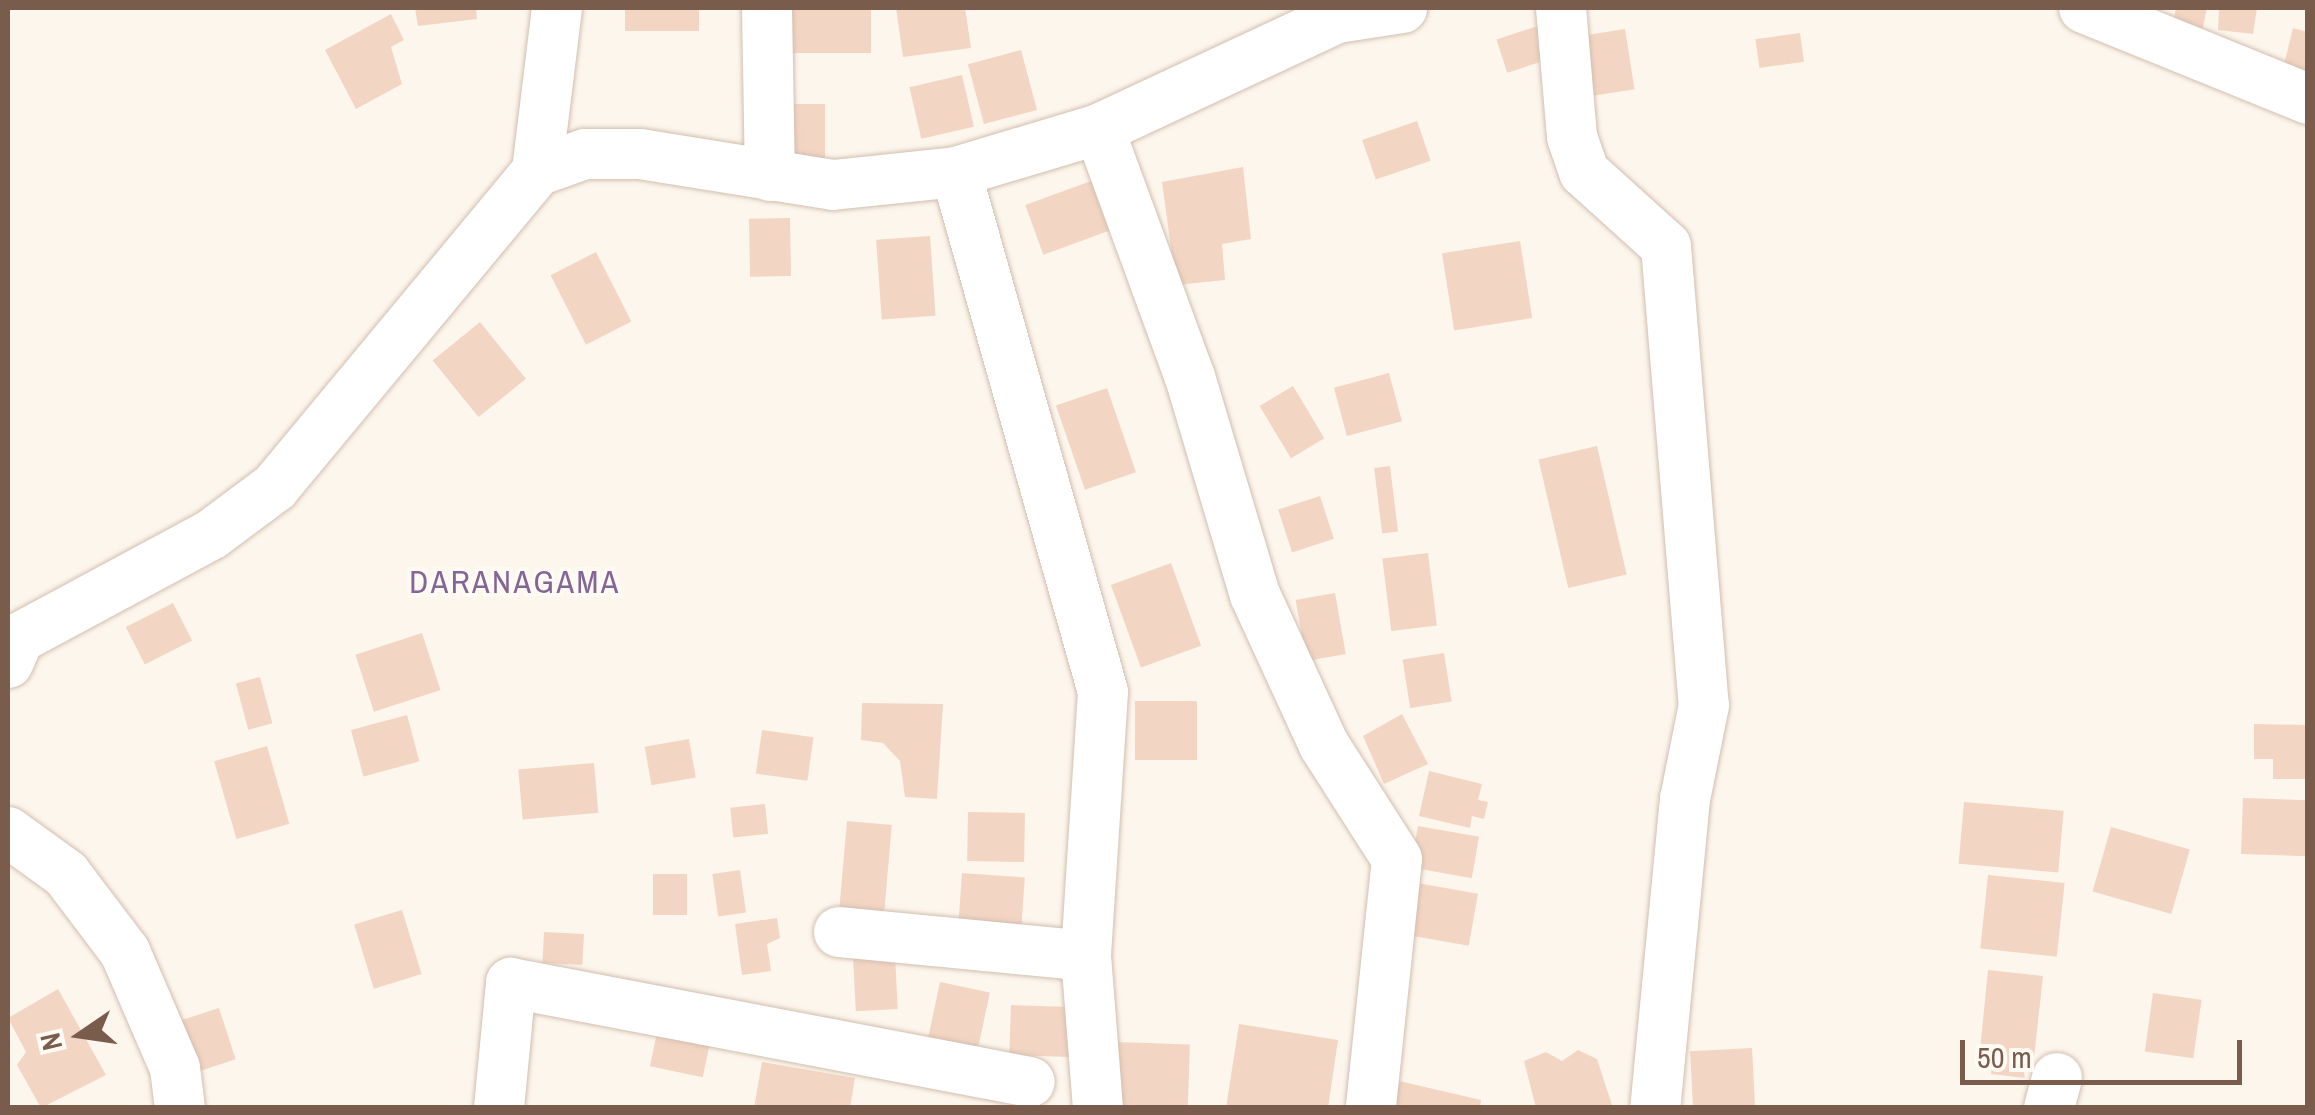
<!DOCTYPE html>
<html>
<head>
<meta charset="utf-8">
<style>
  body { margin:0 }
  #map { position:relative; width:2315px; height:1115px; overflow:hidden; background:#fdf6ec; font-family:"Archivo Narrow",sans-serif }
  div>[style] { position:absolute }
  .building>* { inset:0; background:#f3d5c3; transform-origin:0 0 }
  .roads { filter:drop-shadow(0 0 2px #d1beb0) drop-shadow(0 0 2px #d1beb0) }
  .minor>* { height:50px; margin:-25px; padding:0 25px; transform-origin:25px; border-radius:25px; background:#fff }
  span { translate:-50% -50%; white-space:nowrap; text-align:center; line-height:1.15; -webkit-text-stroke:8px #fffaf3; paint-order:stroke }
  .quarter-label { font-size:32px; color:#846695; letter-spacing:2.5px }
  .frame { position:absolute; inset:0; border:10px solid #7a5c4d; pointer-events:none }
  .north { position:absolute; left:30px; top:985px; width:100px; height:100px; -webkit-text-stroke:8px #fffaf3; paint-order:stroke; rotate:257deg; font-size:28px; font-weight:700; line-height:40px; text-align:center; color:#7a5c4d }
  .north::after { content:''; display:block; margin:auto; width:35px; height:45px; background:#7a5c4d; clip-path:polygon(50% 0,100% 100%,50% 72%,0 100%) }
  .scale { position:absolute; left:1960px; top:1040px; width:282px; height:45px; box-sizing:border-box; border:5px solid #7a5c4d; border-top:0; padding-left:12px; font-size:30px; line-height:35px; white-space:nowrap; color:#7a5c4d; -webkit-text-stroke:8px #fffaf3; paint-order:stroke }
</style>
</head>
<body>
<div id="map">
  <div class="building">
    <i style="clip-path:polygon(415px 8px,476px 8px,477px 19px,418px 26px)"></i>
    <i style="left:625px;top:8px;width:74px;height:23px"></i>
    <i style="left:788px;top:8px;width:83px;height:45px"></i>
    <i style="clip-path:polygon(896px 8px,965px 8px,971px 48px,903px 57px)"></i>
    <i style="clip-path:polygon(2176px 8px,2207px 8px,2201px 37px,2172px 31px)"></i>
    <i style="clip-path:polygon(2219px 8px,2257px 8px,2253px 34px,2218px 30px)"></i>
    <i style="clip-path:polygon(391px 14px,404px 40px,391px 47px,402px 84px,356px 109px,325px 50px)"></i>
    <i style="left:1544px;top:24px;width:35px;height:50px;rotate:72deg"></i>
    <i style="clip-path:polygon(2293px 28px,2308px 32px,2308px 83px,2281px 77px)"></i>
    <i style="left:1625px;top:29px;width:61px;height:42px;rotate:81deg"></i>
    <i style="left:1800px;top:33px;width:29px;height:45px;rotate:82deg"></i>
    <i style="left:1021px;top:50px;width:62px;height:55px;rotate:75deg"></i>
    <i style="left:962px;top:75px;width:53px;height:54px;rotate:77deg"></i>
    <i style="left:825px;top:104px;width:54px;height:38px;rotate:90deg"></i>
    <i style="left:1417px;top:121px;width:42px;height:58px;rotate:71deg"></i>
    <i style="clip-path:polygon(1243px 167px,1251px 239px,1222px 244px,1225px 280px,1176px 285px,1162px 182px)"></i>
    <i style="left:1091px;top:181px;width:53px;height:70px;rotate:70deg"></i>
    <i style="left:790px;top:218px;width:58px;height:41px;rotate:89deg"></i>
    <i style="left:930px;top:236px;width:80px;height:54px;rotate:86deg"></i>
    <i style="left:1520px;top:241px;width:78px;height:79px;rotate:81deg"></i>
    <i style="left:596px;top:252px;width:78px;height:51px;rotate:63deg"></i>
    <i style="left:480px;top:322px;width:73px;height:61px;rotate:51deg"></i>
    <i style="left:1389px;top:373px;width:50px;height:57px;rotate:75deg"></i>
    <i style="left:1293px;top:386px;width:61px;height:39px;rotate:59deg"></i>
    <i style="left:1107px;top:388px;width:89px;height:54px;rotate:71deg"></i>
    <i style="left:1597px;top:446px;width:132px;height:60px;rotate:77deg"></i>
    <i style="left:1390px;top:466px;width:66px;height:16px;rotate:83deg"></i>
    <i style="left:1320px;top:496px;width:45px;height:44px;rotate:72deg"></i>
    <i style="left:1428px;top:553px;width:73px;height:46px;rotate:83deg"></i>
    <i style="left:1171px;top:563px;width:88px;height:64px;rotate:70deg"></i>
    <i style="left:1335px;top:593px;width:62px;height:40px;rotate:80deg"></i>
    <i style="left:173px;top:603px;width:42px;height:53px;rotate:63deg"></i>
    <i style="left:422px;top:633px;width:60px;height:70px;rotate:72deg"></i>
    <i style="left:1444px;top:653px;width:49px;height:42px;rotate:81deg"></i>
    <i style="left:260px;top:677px;width:48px;height:25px;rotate:75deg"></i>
    <i style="left:1197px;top:701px;width:59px;height:62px;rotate:90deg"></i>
    <i style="clip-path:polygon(862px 703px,943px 704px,937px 799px,905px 797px,900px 761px,883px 743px,861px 740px)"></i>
    <i style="clip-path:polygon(1402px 714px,1428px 764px,1384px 784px,1363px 736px)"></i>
    <i style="left:407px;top:715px;width:48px;height:58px;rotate:75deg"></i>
    <i style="clip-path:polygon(2254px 724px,2308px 725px,2308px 779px,2273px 779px,2273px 759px,2254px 759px)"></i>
    <i style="left:762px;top:730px;width:52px;height:44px;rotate:8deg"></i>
    <i style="left:689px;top:739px;width:39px;height:45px;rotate:80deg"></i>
    <i style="left:267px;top:746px;width:81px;height:55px;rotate:74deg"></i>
    <i style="left:594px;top:763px;width:50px;height:76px;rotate:85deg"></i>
    <i style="clip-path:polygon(1429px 771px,1482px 784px,1478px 800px,1488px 802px,1484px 819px,1472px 816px,1470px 828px,1419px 816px)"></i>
    <i style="left:2243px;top:798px;width:65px;height:56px;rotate:2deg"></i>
    <i style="left:1964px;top:802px;width:100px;height:62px;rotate:5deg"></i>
    <i style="left:765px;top:804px;width:30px;height:35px;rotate:84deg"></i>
    <i style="left:968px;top:812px;width:57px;height:49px;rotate:1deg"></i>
    <i style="left:847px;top:821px;width:45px;height:90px;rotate:5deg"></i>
    <i style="left:1418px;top:826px;width:62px;height:42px;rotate:10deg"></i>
    <i style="left:2111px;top:827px;width:82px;height:67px;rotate:16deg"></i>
    <i style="left:740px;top:870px;width:43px;height:28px;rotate:82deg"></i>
    <i style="left:962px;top:873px;width:63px;height:54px;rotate:4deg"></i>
    <i style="left:653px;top:874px;width:34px;height:41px"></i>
    <i style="left:1988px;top:875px;width:77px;height:74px;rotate:6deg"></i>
    <i style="left:1412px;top:882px;width:67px;height:53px;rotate:10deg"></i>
    <i style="left:402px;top:910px;width:67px;height:50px;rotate:73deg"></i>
    <i style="clip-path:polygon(777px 918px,780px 938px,767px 944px,771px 971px,742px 975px,735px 924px)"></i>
    <i style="left:544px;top:932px;width:40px;height:31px;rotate:3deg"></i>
    <i style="left:895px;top:956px;width:53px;height:42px;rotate:87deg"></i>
    <i style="clip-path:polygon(1988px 970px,2043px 976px,2034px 1058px,2021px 1057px,2025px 1078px,1991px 1074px,1993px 1051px,1980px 1050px)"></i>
    <i style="left:940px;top:982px;width:51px;height:57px;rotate:12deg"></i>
    <i style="clip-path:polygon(58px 989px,106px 1075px,41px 1108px,17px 1065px,26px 1052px,8px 1018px)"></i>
    <i style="left:2153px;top:993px;width:49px;height:59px;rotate:8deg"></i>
    <i style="left:1011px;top:1005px;width:60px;height:50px;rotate:2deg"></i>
    <i style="left:219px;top:1008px;width:54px;height:52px;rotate:72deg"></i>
    <i style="clip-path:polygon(1239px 1024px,1338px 1040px,1328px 1108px,1226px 1108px)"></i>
    <i style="left:658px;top:1028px;width:54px;height:39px;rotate:12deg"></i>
    <i style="left:1117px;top:1042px;width:73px;height:66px;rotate:2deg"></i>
    <i style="left:1752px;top:1048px;width:59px;height:62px;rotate:87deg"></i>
    <i style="clip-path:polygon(1578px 1050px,1597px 1059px,1613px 1108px,1536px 1108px,1524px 1061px,1546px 1052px,1562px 1061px)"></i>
    <i style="clip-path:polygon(762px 1062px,855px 1078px,850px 1108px,754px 1108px)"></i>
    <i style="clip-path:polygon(1399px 1081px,1481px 1100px,1480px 1108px,1393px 1108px)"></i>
  </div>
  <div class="roads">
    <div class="minor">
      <i style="left:767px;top:8px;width:168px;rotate:89deg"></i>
      <i style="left:1561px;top:8px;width:129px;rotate:85.1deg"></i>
      <i style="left:1572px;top:137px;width:37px;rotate:71deg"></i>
      <i style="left:1584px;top:172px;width:110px;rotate:42.1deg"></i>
      <i style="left:1666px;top:246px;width:461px;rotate:85.3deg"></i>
      <i style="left:1704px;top:705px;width:96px;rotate:101.4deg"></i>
      <i style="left:1685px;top:799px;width:310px;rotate:95.5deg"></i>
      <i style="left:2084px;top:8px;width:242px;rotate:22.1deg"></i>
      <i style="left:1099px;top:129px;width:264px;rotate:69.9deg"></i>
      <i style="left:1190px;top:377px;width:227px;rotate:73.4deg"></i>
      <i style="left:1255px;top:595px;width:165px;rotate:65.3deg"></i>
      <i style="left:1324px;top:745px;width:135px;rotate:57.4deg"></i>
      <i style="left:1397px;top:859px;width:250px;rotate:96deg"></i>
      <i style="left:537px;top:171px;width:164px;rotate:-83deg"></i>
      <i style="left:956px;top:172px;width:540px;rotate:74.21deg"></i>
      <i style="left:1103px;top:692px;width:265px;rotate:93.7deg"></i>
      <i style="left:1086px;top:956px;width:152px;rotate:85.5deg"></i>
      <i style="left:8px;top:663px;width:27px;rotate:-66deg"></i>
      <i style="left:19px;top:638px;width:219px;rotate:-28.3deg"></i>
      <i style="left:212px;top:534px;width:79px;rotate:-36.7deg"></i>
      <i style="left:275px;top:487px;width:410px;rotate:-50.3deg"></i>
      <i style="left:537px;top:171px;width:51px;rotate:-19.5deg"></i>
      <i style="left:585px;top:154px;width:55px"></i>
      <i style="left:640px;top:154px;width:195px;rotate:9.1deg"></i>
      <i style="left:833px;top:185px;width:124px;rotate:-6deg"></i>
      <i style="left:956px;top:172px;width:149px;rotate:-16.7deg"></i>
      <i style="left:1099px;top:129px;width:263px;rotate:-25deg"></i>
      <i style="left:1337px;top:18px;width:66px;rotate:-8.7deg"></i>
      <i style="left:8px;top:832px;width:72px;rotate:35.9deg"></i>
      <i style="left:66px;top:874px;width:98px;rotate:52.9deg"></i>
      <i style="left:125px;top:952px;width:126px;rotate:66.7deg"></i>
      <i style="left:175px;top:1068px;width:40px;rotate:82.9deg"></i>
      <i style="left:839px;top:932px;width:248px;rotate:5.5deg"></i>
      <i style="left:499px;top:1108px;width:126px;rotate:-84.5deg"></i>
      <i style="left:511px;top:983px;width:528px;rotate:10.8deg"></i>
      <i style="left:2049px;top:1108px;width:31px;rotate:-75deg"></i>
    </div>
  </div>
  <div class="quarter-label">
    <span style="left:515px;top:582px">DARANAGAMA</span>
  </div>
  <div class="frame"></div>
  <div class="north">N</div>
  <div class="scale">50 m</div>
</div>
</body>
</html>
